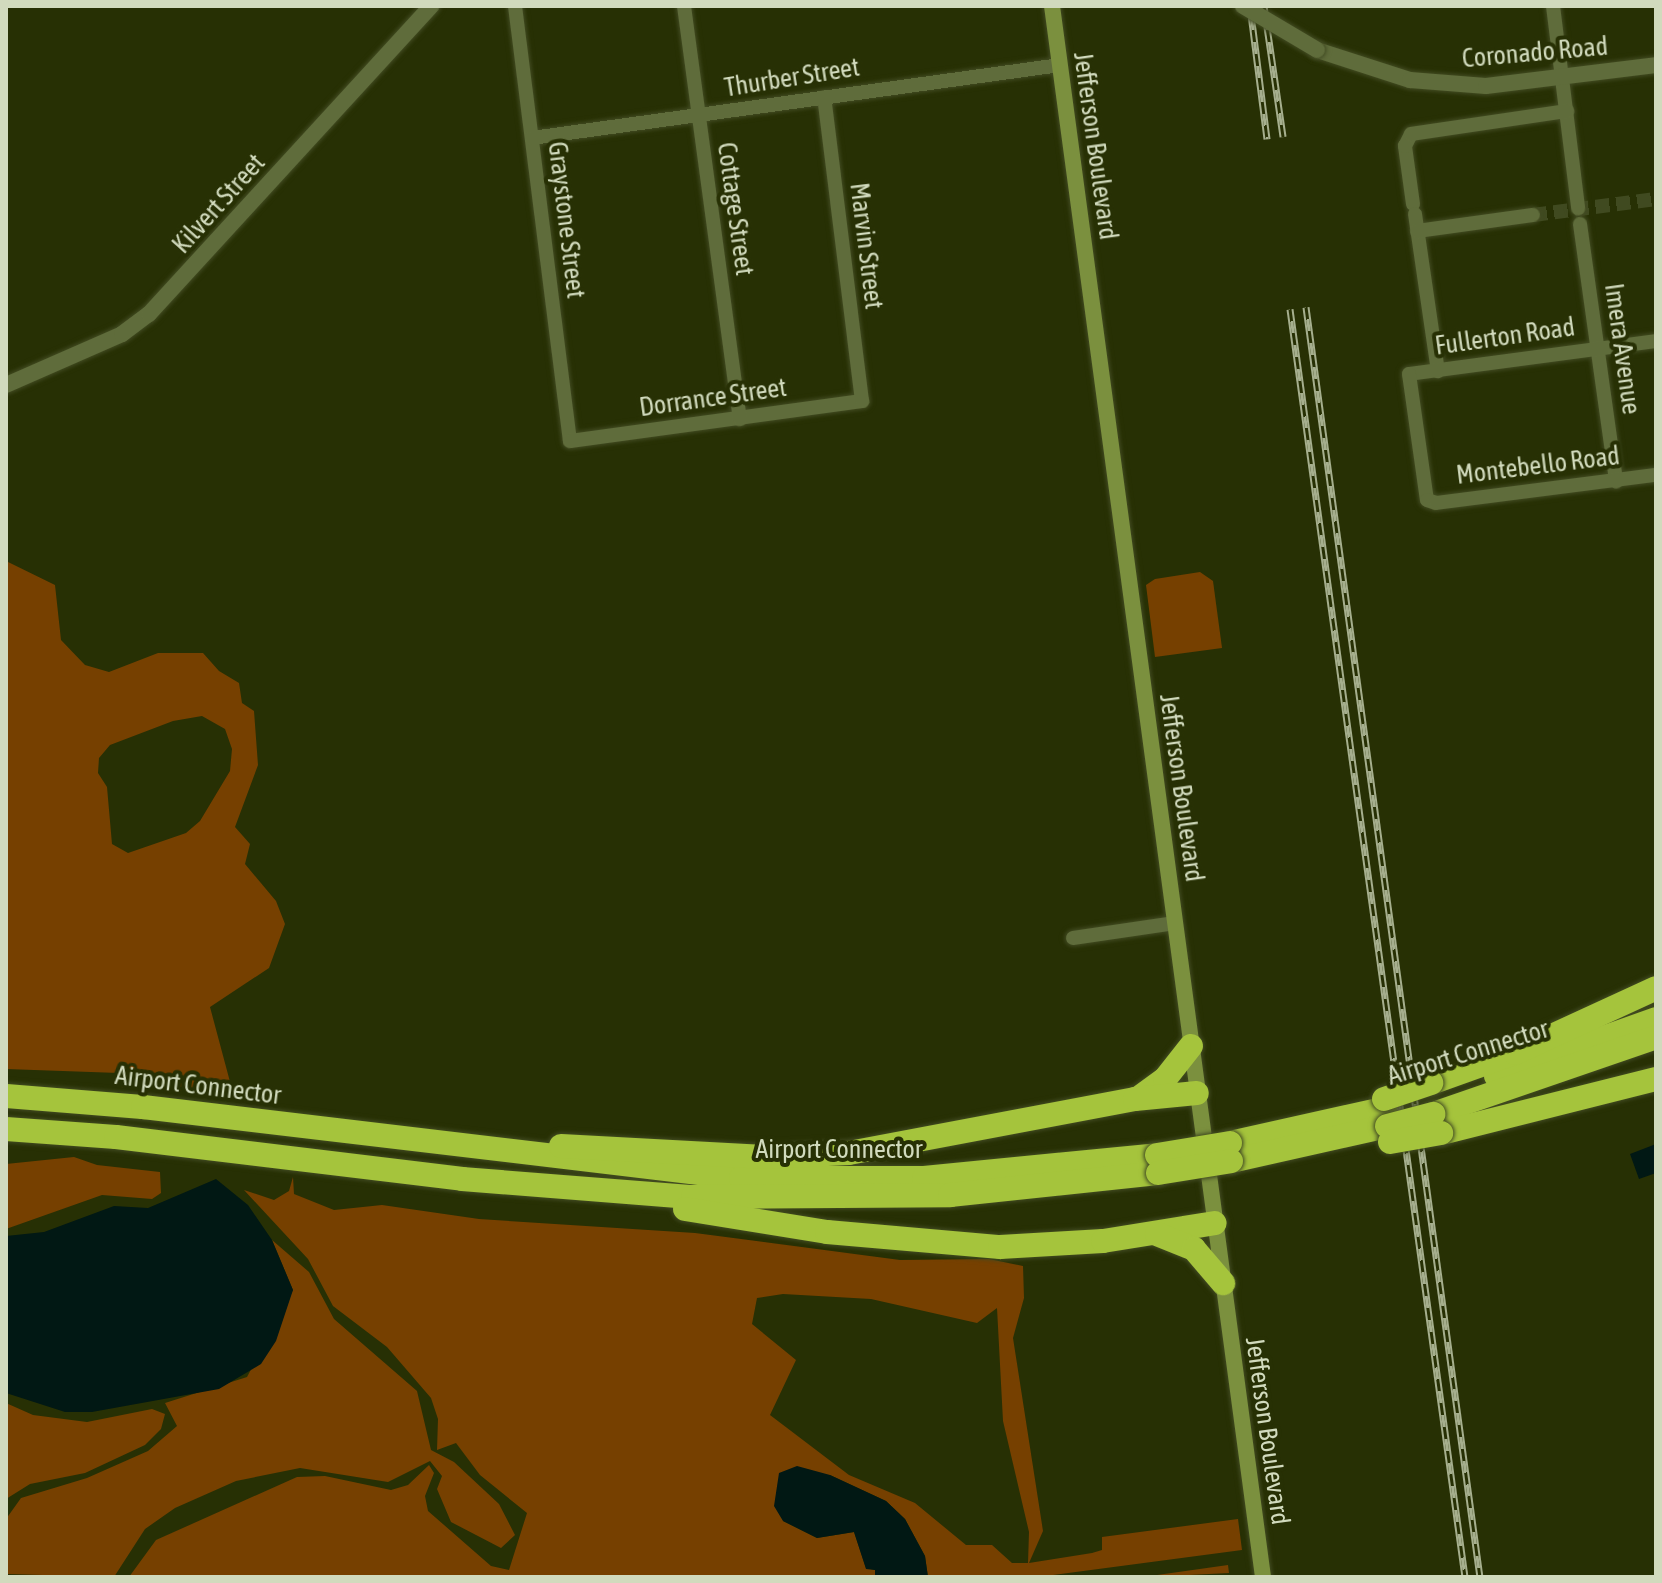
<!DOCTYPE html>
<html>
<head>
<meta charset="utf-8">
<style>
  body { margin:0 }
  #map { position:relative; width:1662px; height:1583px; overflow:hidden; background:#273004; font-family:"Asap Condensed",sans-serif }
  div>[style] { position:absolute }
  .green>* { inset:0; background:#764000 }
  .water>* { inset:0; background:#011814 }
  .minor-tunnel>* { height:14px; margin-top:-7px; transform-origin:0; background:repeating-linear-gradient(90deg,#404a20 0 14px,transparent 0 21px) }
  .roads { filter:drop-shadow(0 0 2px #424b22) drop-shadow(0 0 2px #424b22) }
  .minor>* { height:14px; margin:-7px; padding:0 7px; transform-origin:7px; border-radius:7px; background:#5f6c3b }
  .tertiary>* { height:16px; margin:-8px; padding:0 8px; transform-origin:8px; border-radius:8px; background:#5f6c3b }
  .secondary>* { height:16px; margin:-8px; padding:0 8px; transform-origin:8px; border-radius:8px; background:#7b903e }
  .motorway>* { height:24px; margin:-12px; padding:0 12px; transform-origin:12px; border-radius:12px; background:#a5c43c }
  .rail>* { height:7px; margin-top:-3.5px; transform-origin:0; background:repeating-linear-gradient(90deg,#273004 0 12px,#a6af8e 0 24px); box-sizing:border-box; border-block:2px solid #a6af8e }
  .bridges { filter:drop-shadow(0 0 2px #424b22) drop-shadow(0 0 2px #424b22) }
  .tertiary-bridge>* { height:16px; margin:-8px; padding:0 8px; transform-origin:8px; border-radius:8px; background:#5f6c3b }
  .motorway-bridge>* { height:24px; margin:-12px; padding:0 12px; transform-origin:12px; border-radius:12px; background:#a5c43c }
  span { translate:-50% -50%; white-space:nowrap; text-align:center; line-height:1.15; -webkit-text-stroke:8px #273004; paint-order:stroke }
  .street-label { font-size:26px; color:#d1dabd }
  .frame { position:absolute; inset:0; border:8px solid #d1dabd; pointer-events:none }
</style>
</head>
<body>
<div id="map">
  <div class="green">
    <i style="clip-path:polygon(evenodd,6px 561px,55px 585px,61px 640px,85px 665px,109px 672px,158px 653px,203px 653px,219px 671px,239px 683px,242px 703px,254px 711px,258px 765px,235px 827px,250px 844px,245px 864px,276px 901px,285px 924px,269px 968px,210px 1007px,233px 1093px,122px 1088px,119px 1073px,6px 1069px,6px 561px,202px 716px,225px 729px,232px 749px,230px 771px,200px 821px,186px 833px,128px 853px,112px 844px,107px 787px,98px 773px,99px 758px,110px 745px,173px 721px,202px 716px)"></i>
    <i style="clip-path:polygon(1200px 572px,1213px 581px,1222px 648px,1155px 657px,1146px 585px,1155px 579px)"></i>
    <i style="clip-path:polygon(74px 1157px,97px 1165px,160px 1172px,161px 1193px,152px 1199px,102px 1195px,6px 1229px,6px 1164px)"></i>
    <i style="clip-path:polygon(evenodd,293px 1177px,294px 1194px,334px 1210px,382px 1205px,479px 1219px,695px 1233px,900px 1260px,989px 1259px,1023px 1266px,1024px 1298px,1013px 1338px,1043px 1531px,1029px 1563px,1092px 1553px,1102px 1550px,1102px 1537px,1238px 1519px,1242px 1550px,1038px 1577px,928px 1577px,925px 1556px,905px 1519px,886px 1501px,830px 1475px,783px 1521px,817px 1538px,854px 1532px,866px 1568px,875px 1570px,875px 1577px,129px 1577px,156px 1540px,297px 1477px,325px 1476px,391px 1490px,408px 1485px,429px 1465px,434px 1473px,425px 1496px,428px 1511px,491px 1566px,509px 1570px,527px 1513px,480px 1475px,456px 1443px,437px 1450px,438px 1419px,431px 1398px,387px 1347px,333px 1306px,308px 1259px,244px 1190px,274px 1200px,289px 1191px,293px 1177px,783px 1294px,871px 1299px,977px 1323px,997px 1308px,1003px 1421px,1029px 1532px,1028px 1563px,1012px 1563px,992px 1545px,966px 1545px,915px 1503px,849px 1475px,770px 1415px,796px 1360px,752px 1324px,757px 1298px,783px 1294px)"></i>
    <i style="clip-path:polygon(272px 1240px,309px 1272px,334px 1319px,417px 1391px,431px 1450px,454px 1462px,499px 1504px,515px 1535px,501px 1548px,451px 1522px,437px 1489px,442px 1476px,430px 1461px,388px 1482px,300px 1468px,236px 1481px,175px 1508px,145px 1529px,114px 1577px,7px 1574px,6px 1519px,21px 1498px,87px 1478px,148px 1451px,177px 1426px,165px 1403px,247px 1377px,293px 1290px)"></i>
    <i style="clip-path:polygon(6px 1403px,33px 1415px,87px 1422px,152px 1409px,165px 1414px,161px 1429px,145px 1445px,85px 1473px,30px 1484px,6px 1499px)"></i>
    <i style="clip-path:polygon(1228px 1565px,1229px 1573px,1149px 1577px,1150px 1576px)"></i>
  </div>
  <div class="water">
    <i style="clip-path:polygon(1656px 1144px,1656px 1173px,1639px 1179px,1630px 1154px)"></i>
    <i style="clip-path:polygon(216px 1179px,248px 1205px,272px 1240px,293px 1290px,276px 1341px,261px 1364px,219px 1389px,92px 1412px,65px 1412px,6px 1393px,6px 1236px,44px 1232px,114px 1206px,148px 1208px)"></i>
    <i style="clip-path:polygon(797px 1466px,830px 1475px,886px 1501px,905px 1519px,925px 1556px,928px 1577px,875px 1577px,875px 1570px,866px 1569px,854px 1532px,817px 1538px,783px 1521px,774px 1506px,779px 1473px)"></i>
  </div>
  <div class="minor-tunnel">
    <i style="left:1533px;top:215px;width:124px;rotate:-7.4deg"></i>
  </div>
  <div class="roads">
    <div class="minor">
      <i style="left:515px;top:6px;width:438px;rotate:82.8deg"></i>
      <i style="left:570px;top:441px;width:295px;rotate:-7.8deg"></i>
      <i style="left:862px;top:401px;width:306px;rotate:-97.1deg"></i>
      <i style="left:684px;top:6px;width:417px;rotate:82.3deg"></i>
      <i style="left:1553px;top:6px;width:204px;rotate:82.9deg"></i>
      <i style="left:532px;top:138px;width:533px;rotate:-7.87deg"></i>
      <i style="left:1413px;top:204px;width:59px;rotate:-97.9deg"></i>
      <i style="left:1405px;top:146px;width:13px;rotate:-63deg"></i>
      <i style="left:1411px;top:134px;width:158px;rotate:-8.4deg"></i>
      <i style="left:1415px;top:214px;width:159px;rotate:81.7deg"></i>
      <i style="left:1580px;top:224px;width:260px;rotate:82deg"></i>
      <i style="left:1417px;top:231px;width:117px;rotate:-7.9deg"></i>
      <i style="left:1656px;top:341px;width:249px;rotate:172.4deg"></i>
      <i style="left:1409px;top:374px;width:127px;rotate:81.9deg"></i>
      <i style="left:1427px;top:500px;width:9px;rotate:18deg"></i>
      <i style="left:1436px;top:503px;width:222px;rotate:-7.3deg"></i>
      <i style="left:1073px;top:938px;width:103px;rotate:-8.4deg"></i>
    </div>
    <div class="tertiary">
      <i style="left:1317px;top:50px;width:98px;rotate:17.9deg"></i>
      <i style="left:1410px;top:80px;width:76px;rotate:4.5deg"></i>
      <i style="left:1486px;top:86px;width:171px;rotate:-7deg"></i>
      <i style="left:6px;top:385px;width:127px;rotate:-23.7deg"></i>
      <i style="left:122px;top:334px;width:34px;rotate:-37deg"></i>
      <i style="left:149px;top:314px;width:418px;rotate:-47.5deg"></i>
    </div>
    <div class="secondary">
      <i style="left:1052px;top:6px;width:1585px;rotate:82.35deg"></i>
    </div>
    <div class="motorway">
      <i style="left:1496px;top:1076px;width:170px;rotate:-19.6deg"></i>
      <i style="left:1431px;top:1083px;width:89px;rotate:-19.7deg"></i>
      <i style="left:1515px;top:1053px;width:155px;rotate:-24.7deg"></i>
      <i style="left:6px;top:1096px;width:137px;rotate:4.6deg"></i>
      <i style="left:143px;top:1107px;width:602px;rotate:6.77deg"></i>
      <i style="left:741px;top:1178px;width:183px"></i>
      <i style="left:924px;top:1178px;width:234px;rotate:-5.6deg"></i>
      <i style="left:1140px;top:1097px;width:31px;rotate:-36deg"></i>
      <i style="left:1165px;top:1079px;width:42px;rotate:-51.8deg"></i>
      <i style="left:1433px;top:1114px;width:236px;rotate:-19deg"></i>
      <i style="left:6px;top:1129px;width:110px;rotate:4.2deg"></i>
      <i style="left:116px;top:1137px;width:349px;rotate:6.9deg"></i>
      <i style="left:462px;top:1179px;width:232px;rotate:4.5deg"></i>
      <i style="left:693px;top:1197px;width:257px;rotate:-0.4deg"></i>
      <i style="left:950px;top:1195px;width:209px;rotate:-6deg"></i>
      <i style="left:1441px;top:1133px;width:222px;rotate:-14.1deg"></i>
      <i style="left:1230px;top:1143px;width:160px;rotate:-12.6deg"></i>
      <i style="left:561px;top:1146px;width:204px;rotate:3.1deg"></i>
      <i style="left:765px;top:1157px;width:84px;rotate:-2.7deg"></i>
      <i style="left:849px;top:1153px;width:291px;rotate:-10.7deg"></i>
      <i style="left:1135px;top:1099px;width:62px;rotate:-5.5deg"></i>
      <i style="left:1231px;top:1161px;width:160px;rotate:-12.6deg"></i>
      <i style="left:685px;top:1209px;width:144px;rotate:9.2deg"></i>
      <i style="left:827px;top:1232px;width:174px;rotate:5deg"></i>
      <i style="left:1000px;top:1247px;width:103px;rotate:-3.3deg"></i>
      <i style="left:1103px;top:1241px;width:113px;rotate:-9.1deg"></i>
      <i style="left:1157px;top:1234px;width:40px;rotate:22deg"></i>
      <i style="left:1194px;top:1249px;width:45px;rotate:49.5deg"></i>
    </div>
  </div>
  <div class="rail">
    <i style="left:1250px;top:6px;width:134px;rotate:82.7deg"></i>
    <i style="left:1264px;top:6px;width:132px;rotate:81.7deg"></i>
    <i style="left:1306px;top:307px;width:1282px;rotate:82.2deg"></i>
    <i style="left:1290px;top:309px;width:1280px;rotate:82.14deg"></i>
  </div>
  <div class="bridges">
    <div class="tertiary-bridge">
      <i style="left:1243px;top:6px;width:86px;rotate:30.7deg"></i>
    </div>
    <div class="motorway-bridge">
      <i style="left:1384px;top:1099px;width:50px;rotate:-18.8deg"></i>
      <i style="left:1387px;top:1126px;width:48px;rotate:-14.6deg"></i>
      <i style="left:1390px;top:1142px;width:52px;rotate:-10deg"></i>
      <i style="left:1157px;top:1155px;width:74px;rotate:-9.3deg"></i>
      <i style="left:1158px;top:1173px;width:74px;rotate:-9.3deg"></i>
    </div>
  </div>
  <div class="street-label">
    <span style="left:1535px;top:53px;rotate:-5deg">Coronado Road</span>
    <span style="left:792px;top:78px;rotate:-9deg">Thurber Street</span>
    <span style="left:1095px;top:146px;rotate:82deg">Jefferson Boulevard</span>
    <span style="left:219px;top:204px;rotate:-48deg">Kilvert Street</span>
    <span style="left:735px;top:209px;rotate:82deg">Cottage Street</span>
    <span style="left:566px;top:220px;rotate:83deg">Graystone Street</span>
    <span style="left:866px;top:246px;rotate:83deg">Marvin Street</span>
    <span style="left:1505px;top:337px;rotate:-8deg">Fullerton Road</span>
    <span style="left:1622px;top:349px;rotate:82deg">Imera Avenue</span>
    <span style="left:713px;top:398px;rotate:-8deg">Dorrance Street</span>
    <span style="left:1538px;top:466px;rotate:-7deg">Montebello Road</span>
    <span style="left:1181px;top:788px;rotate:82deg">Jefferson Boulevard</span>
    <span style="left:1468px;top:1053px;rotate:-17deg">Airport Connector</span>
    <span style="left:198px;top:1086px;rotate:7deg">Airport Connector</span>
    <span style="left:839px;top:1150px">Airport Connector</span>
    <span style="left:1267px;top:1431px;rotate:82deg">Jefferson Boulevard</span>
  </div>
  <div class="frame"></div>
</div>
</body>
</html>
